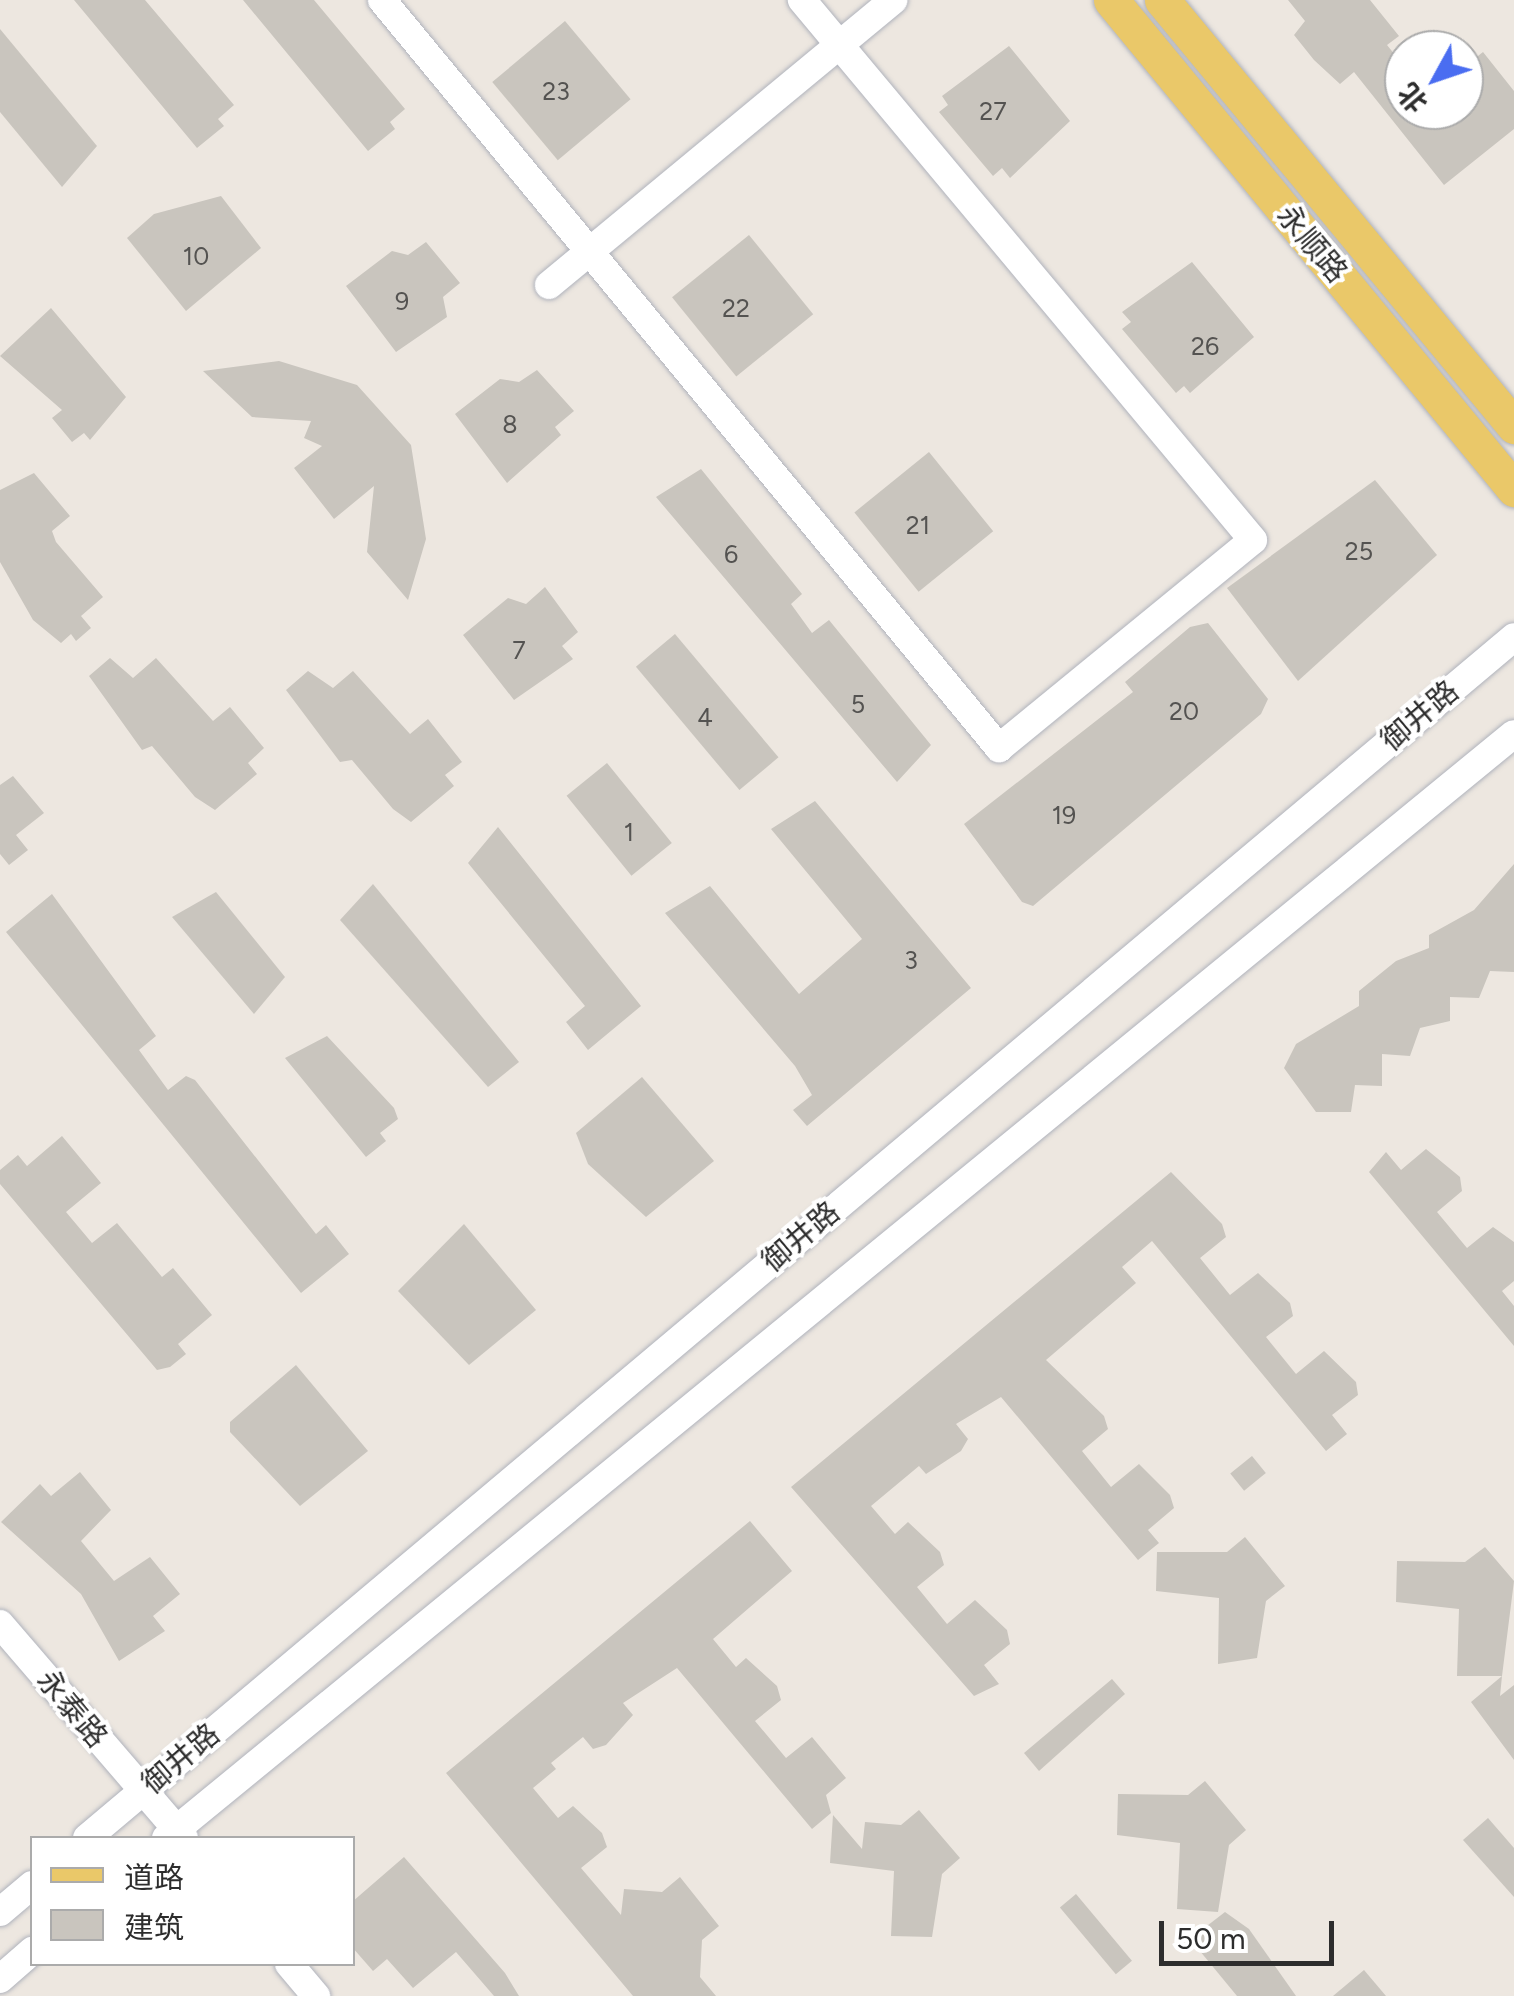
<!DOCTYPE html>
<html>
<head>
<meta charset="utf-8">
<style>
  body { margin:0 }
  #map { position:relative; width:1514px; height:1996px; overflow:hidden; background:#ede7e0; font-family:Figtree,"Noto Sans SC",sans-serif }
  div>[style] { position:absolute }
  .building>* { inset:0; background:#c9c5be; transform-origin:0 0 }
  .roads { filter:drop-shadow(0 0 2px #b0b3bc) drop-shadow(0 0 2px #b0b3bc) }
  .minor>* { height:28px; margin:-14px; padding:0 14px; transform-origin:14px; border-radius:14px; background:#fff }
  .major>* { height:35px; margin:-17.5px; padding:0 17.5px; transform-origin:17.5px; border-radius:17.5px; background:#eac869 }
  span { translate:-50% -50%; white-space:nowrap; text-align:center; line-height:1.15; -webkit-text-stroke:8px #fff; paint-order:stroke }
  .number-label { font-size:25px; color:#545351 }
  .number-label span { -webkit-text-stroke-width:0 }
  .street-label { font-size:30px; color:#2d2d2d }
  .legend { position:absolute; left:30px; top:1836px; width:325px; height:130px; box-sizing:border-box; background:#fff; border:2px solid #ababab; margin:0; padding:12px 18px; list-style:none; font-size:30px; color:#2d2d2d }
  .legend li { display:flex; align-items:center; gap:20px; height:50px }
  .legend b { width:50px; border:2px solid #ababab }
  .north { position:absolute; left:1384px; top:30px; width:100px; height:100px; box-sizing:border-box; background:#fff; border:2px solid #ababab; border-radius:50%; rotate:230deg; font-size:28px; font-weight:700; line-height:40px; text-align:center; color:#2d2d2d }
  .north::after { content:''; display:block; margin:auto; width:35px; height:45px; background:#4a6df1; clip-path:polygon(50% 0,100% 100%,50% 72%,0 100%) }
  .scale { position:absolute; left:1159px; top:1921px; width:175px; height:45px; box-sizing:border-box; border:5px solid #2d2d2d; border-top:0; padding-left:12px; font-size:30px; line-height:35px; white-space:nowrap; color:#2d2d2d; -webkit-text-stroke:8px #fff; paint-order:stroke }
</style>
</head>
<body>
<div id="map">
  <div class="building">
    <i style="clip-path:polygon(74px 0,145px 0,234px 105px,218px 119px,224px 126px,197px 148px)"></i>
    <i style="clip-path:polygon(243px 0,314px 0,405px 109px,390px 122px,395px 129px,368px 151px)"></i>
    <i style="clip-path:polygon(1288px 0,1370px 0,1399px 36px,1387px 45px,1404px 66px,1404px 110px,1464px 110px,1464px 67px,1483px 52px,1514px 91px,1514px 129px,1444px 185px,1354px 72px,1340px 84px,1314px 60px,1294px 35px,1305px 21px)"></i>
    <i style="left:565px;top:21px;width:102px;height:95px;rotate:50deg"></i>
    <i style="clip-path:polygon(0 29px,97px 146px,62px 187px,0 112px)"></i>
    <i style="clip-path:polygon(1009px 46px,1070px 121px,1010px 178px,1002px 168px,993px 176px,939px 112px,948px 105px,942px 96px)"></i>
    <i style="clip-path:polygon(221px 196px,261px 248px,186px 311px,127px 238px,154px 214px)"></i>
    <i style="left:749px;top:235px;width:102px;height:99px;rotate:51deg"></i>
    <i style="clip-path:polygon(426px 242px,460px 283px,443px 297px,447px 317px,396px 352px,346px 286px,392px 251px,408px 255px)"></i>
    <i style="clip-path:polygon(1192px 262px,1254px 337px,1190px 393px,1184px 386px,1176px 393px,1122px 329px,1131px 322px,1122px 312px)"></i>
    <i style="clip-path:polygon(51px 308px,126px 397px,90px 440px,84px 433px,72px 442px,52px 418px,62px 410px,0 356px)"></i>
    <i style="clip-path:polygon(279px 361px,357px 385px,411px 445px,426px 539px,408px 600px,367px 552px,374px 486px,334px 519px,294px 468px,322px 446px,304px 438px,311px 421px,252px 417px,203px 371px)"></i>
    <i style="clip-path:polygon(537px 370px,574px 411px,555px 427px,561px 435px,507px 483px,455px 414px,500px 379px,519px 382px)"></i>
    <i style="left:929px;top:452px;width:102px;height:96px;rotate:51deg"></i>
    <i style="clip-path:polygon(701px 469px,802px 594px,791px 604px,812px 633px,829px 620px,931px 745px,897px 782px,656px 497px)"></i>
    <i style="clip-path:polygon(34px 473px,70px 516px,52px 531px,56px 542px,103px 597px,81px 616px,91px 628px,76px 641px,71px 634px,61px 643px,33px 620px,0 562px,0 490px)"></i>
    <i style="clip-path:polygon(1375px 480px,1437px 555px,1298px 681px,1227px 588px)"></i>
    <i style="clip-path:polygon(545px 587px,578px 632px,562px 646px,573px 659px,514px 700px,463px 635px,508px 598px,526px 604px)"></i>
    <i style="clip-path:polygon(1208px 623px,1268px 699px,1261px 714px,1033px 906px,1022px 902px,964px 824px,1133px 692px,1125px 682px,1190px 627px)"></i>
    <i style="left:675px;top:634px;width:161px;height:51px;rotate:50deg"></i>
    <i style="clip-path:polygon(110px 658px,133px 678px,156px 658px,213px 721px,230px 707px,264px 748px,248px 763px,257px 774px,215px 810px,195px 797px,152px 746px,142px 750px,89px 676px)"></i>
    <i style="clip-path:polygon(308px 671px,333px 688px,353px 671px,410px 734px,428px 719px,462px 762px,445px 775px,454px 786px,411px 822px,393px 809px,352px 760px,340px 762px,286px 690px)"></i>
    <i style="left:607px;top:763px;width:103px;height:52px;rotate:51deg"></i>
    <i style="clip-path:polygon(13px 776px,44px 813px,16px 835px,28px 850px,9px 865px,0 854px,0 785px)"></i>
    <i style="clip-path:polygon(815px 801px,971px 988px,807px 1126px,793px 1110px,812px 1095px,795px 1066px,665px 913px,710px 886px,799px 994px,862px 939px,771px 829px)"></i>
    <i style="clip-path:polygon(498px 827px,641px 1006px,588px 1050px,566px 1022px,585px 1006px,468px 863px)"></i>
    <i style="clip-path:polygon(1514px 864px,1514px 972px,1490px 971px,1479px 998px,1450px 997px,1450px 1021px,1420px 1028px,1410px 1056px,1382px 1054px,1382px 1086px,1355px 1085px,1351px 1112px,1316px 1112px,1284px 1068px,1296px 1044px,1359px 1006px,1359px 991px,1396px 961px,1429px 948px,1429px 935px,1474px 910px)"></i>
    <i style="clip-path:polygon(373px 884px,519px 1062px,488px 1087px,340px 920px)"></i>
    <i style="clip-path:polygon(216px 892px,285px 977px,254px 1014px,172px 917px)"></i>
    <i style="clip-path:polygon(52px 894px,156px 1036px,139px 1050px,168px 1090px,186px 1076px,195px 1080px,316px 1234px,326px 1225px,349px 1254px,301px 1293px,6px 932px)"></i>
    <i style="clip-path:polygon(327px 1036px,394px 1108px,398px 1119px,380px 1133px,386px 1141px,366px 1157px,285px 1058px)"></i>
    <i style="clip-path:polygon(642px 1077px,714px 1161px,646px 1217px,588px 1164px,576px 1133px)"></i>
    <i style="clip-path:polygon(62px 1136px,101px 1183px,66px 1212px,92px 1243px,117px 1223px,162px 1277px,173px 1268px,212px 1315px,178px 1344px,186px 1354px,170px 1367px,157px 1370px,0 1184px,0 1170px,18px 1155px,27px 1166px)"></i>
    <i style="clip-path:polygon(1426px 1149px,1460px 1177px,1462px 1191px,1437px 1212px,1467px 1248px,1493px 1227px,1514px 1242px,1514px 1281px,1502px 1291px,1514px 1306px,1514px 1346px,1369px 1172px,1386px 1152px,1401px 1170px)"></i>
    <i style="clip-path:polygon(1171px 1172px,1222px 1224px,1226px 1237px,1200px 1258px,1230px 1295px,1258px 1273px,1290px 1303px,1293px 1316px,1266px 1337px,1296px 1374px,1324px 1351px,1356px 1382px,1358px 1395px,1332px 1415px,1347px 1434px,1326px 1451px,1152px 1241px,1122px 1267px,1136px 1283px,1046px 1360px,1104px 1416px,1108px 1429px,1082px 1451px,1111px 1487px,1139px 1464px,1170px 1495px,1174px 1508px,1148px 1530px,1159px 1543px,1138px 1560px,1001px 1397px,956px 1424px,968px 1439px,961px 1451px,926px 1474px,919px 1466px,871px 1506px,895px 1534px,908px 1522px,940px 1552px,944px 1565px,917px 1587px,947px 1624px,975px 1600px,1007px 1630px,1010px 1644px,984px 1665px,999px 1684px,974px 1696px,791px 1487px)"></i>
    <i style="clip-path:polygon(464px 1224px,536px 1310px,469px 1365px,398px 1291px)"></i>
    <i style="clip-path:polygon(296px 1365px,368px 1451px,300px 1506px,230px 1432px,230px 1422px)"></i>
    <i style="left:1252px;top:1456px;width:22px;height:28px;rotate:51deg"></i>
    <i style="clip-path:polygon(80px 1472px,111px 1510px,81px 1541px,114px 1581px,150px 1557px,180px 1594px,153px 1616px,165px 1631px,119px 1661px,81px 1594px,1px 1522px,40px 1484px,51px 1496px)"></i>
    <i style="clip-path:polygon(750px 1521px,792px 1571px,713px 1639px,736px 1667px,746px 1658px,777px 1686px,781px 1700px,755px 1721px,786px 1758px,812px 1737px,846px 1778px,826px 1795px,831px 1813px,812px 1829px,677px 1668px,623px 1703px,633px 1715px,606px 1745px,593px 1749px,583px 1737px,551px 1763px,556px 1769px,533px 1788px,558px 1818px,573px 1806px,602px 1833px,607px 1847px,581px 1868px,621px 1915px,624px 1889px,662px 1892px,680px 1877px,719px 1926px,702px 1940px,700px 1977px,716px 1996px,633px 1996px,446px 1773px)"></i>
    <i style="clip-path:polygon(1245px 1537px,1285px 1586px,1266px 1601px,1257px 1658px,1218px 1664px,1219px 1598px,1156px 1591px,1157px 1552px,1227px 1552px)"></i>
    <i style="clip-path:polygon(1485px 1547px,1514px 1581px,1502px 1676px,1457px 1676px,1459px 1609px,1396px 1602px,1397px 1561px,1465px 1562px)"></i>
    <i style="clip-path:polygon(1502px 1676px,1500px 1696px,1514px 1685px,1514px 1760px,1471px 1702px)"></i>
    <i style="clip-path:polygon(1112px 1679px,1125px 1694px,1039px 1771px,1024px 1753px)"></i>
    <i style="clip-path:polygon(1205px 1781px,1246px 1830px,1229px 1845px,1218px 1912px,1177px 1909px,1180px 1843px,1117px 1835px,1118px 1794px,1188px 1795px)"></i>
    <i style="clip-path:polygon(919px 1810px,960px 1858px,942px 1874px,932px 1937px,891px 1936px,894px 1871px,830px 1863px,833px 1815px,862px 1849px,865px 1822px,901px 1825px)"></i>
    <i style="clip-path:polygon(1488px 1818px,1514px 1848px,1514px 1897px,1463px 1840px)"></i>
    <i style="clip-path:polygon(404px 1857px,505px 1973px,519px 1996px,494px 1996px,456px 1952px,413px 1988px,387px 1959px,373px 1971px,352px 1947px,352px 1902px)"></i>
    <i style="left:1076px;top:1894px;width:87px;height:21px;rotate:50deg"></i>
    <i style="clip-path:polygon(1225px 1912px,1249px 1929px,1296px 1996px,1237px 1996px,1190px 1939px)"></i>
    <i style="clip-path:polygon(1364px 1970px,1386px 1996px,1333px 1996px)"></i>
  </div>
  <div class="roads">
    <div class="minor">
      <i style="left:382px;top:0;width:970px;rotate:50.48deg"></i>
      <i style="left:999px;top:748px;width:328px;rotate:-39.3deg"></i>
      <i style="left:1253px;top:540px;width:704px;rotate:-129.87deg"></i>
      <i style="left:549px;top:285px;width:447px;rotate:-39.6deg"></i>
      <i style="left:0;top:1624px;width:282px;rotate:49.3deg"></i>
      <i style="left:87px;top:1838px;width:1865px;rotate:-40.08deg"></i>
      <i style="left:166px;top:1838px;width:1742px;rotate:-39.32deg"></i>
      <i style="left:0;top:1912px;width:42px;rotate:-40.2deg"></i>
      <i style="left:289px;top:1964px;width:42px;rotate:49.8deg"></i>
      <i style="left:0;top:1979px;width:43px;rotate:-41.2deg"></i>
    </div>
    <div class="major">
      <i style="left:1111px;top:0;width:634px;rotate:50.51deg"></i>
      <i style="left:1162px;top:0;width:553px;rotate:50.43deg"></i>
    </div>
  </div>
  <div class="number-label">
    <span style="left:556px;top:91px">23</span>
    <span style="left:993px;top:111px">27</span>
    <span style="left:196px;top:256px">10</span>
    <span style="left:402px;top:301px">9</span>
    <span style="left:736px;top:308px">22</span>
    <span style="left:1205px;top:346px">26</span>
    <span style="left:510px;top:424px">8</span>
    <span style="left:918px;top:525px">21</span>
    <span style="left:1359px;top:551px">25</span>
    <span style="left:731px;top:554px">6</span>
    <span style="left:519px;top:650px">7</span>
    <span style="left:858px;top:704px">5</span>
    <span style="left:1184px;top:711px">20</span>
    <span style="left:705px;top:717px">4</span>
    <span style="left:1064px;top:815px">19</span>
    <span style="left:629px;top:832px">1</span>
    <span style="left:911px;top:960px">3</span>
  </div>
  <div class="street-label">
    <span style="left:1312px;top:244px;rotate:50deg">永顺路</span>
    <span style="left:1420px;top:716px;rotate:-40deg">御井路</span>
    <span style="left:801px;top:1237px;rotate:-40deg">御井路</span>
    <span style="left:72px;top:1709px;rotate:50deg">永泰路</span>
    <span style="left:181px;top:1759px;rotate:-40deg">御井路</span>
  </div>
  <ul class="legend">
  <li><b style="height:12px;background:#eac869"></b>道路</li>
  <li><b style="height:28px;background:#c9c5be"></b>建筑</li>
  </ul>
  <div class="north">北</div>
  <div class="scale">50 m</div>
</div>
</body>
</html>
